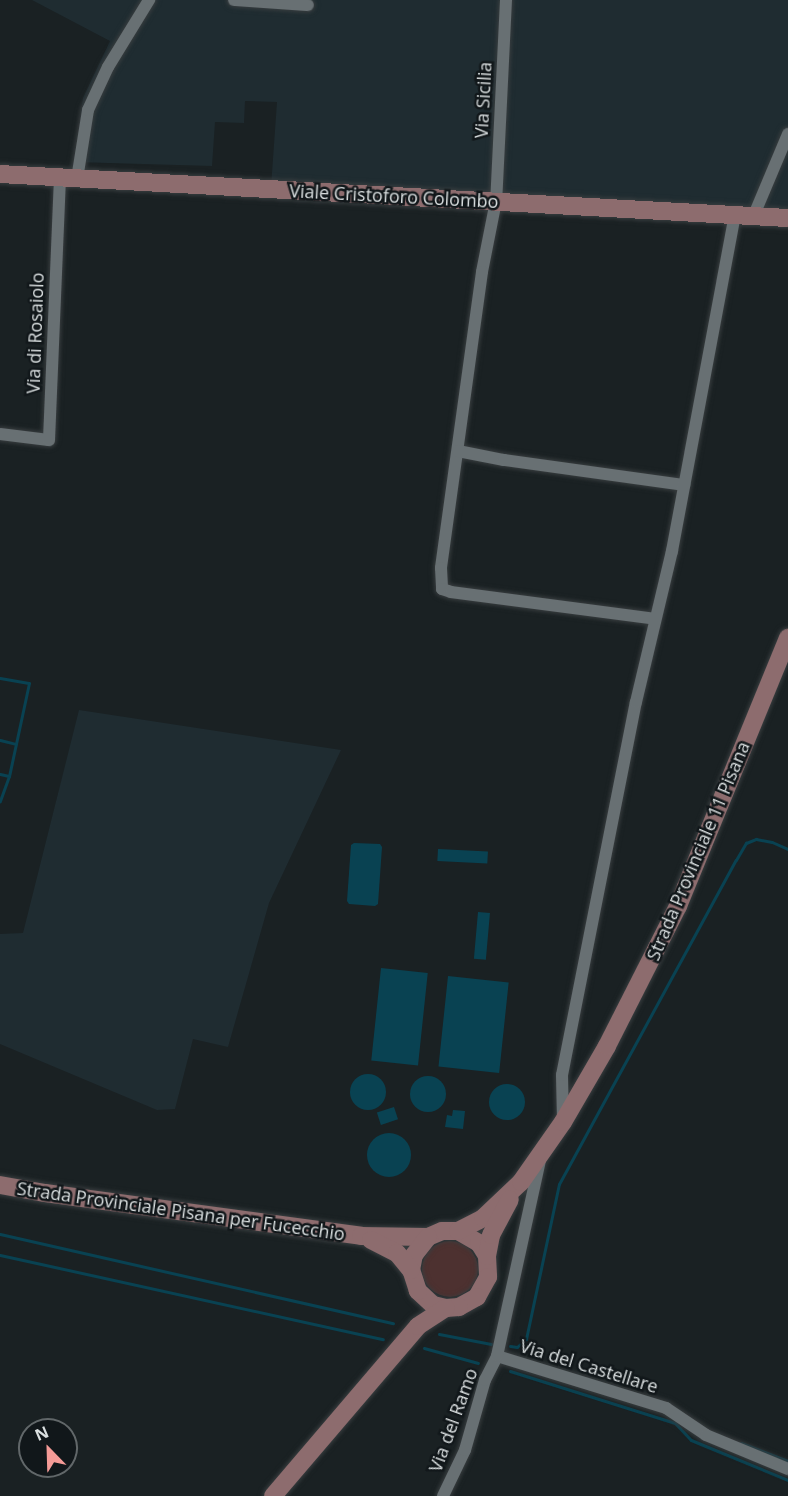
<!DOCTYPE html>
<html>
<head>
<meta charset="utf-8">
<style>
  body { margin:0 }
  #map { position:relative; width:788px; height:1496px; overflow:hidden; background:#1a2123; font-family:"Open Sans",sans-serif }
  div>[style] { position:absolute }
  .built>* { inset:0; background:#1f2c31 }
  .green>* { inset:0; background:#4d3130 }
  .round { border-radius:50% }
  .water>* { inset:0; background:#094252; transform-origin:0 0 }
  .stream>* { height:3px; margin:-1.5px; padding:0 1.5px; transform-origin:1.5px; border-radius:1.5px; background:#094252 }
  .roads { filter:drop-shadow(0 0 2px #383d3f) drop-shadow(0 0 2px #383d3f) }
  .street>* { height:12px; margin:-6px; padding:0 6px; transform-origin:6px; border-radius:6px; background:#687073 }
  .secondary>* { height:18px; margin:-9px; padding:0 9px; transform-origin:9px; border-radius:9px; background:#8d6c6e }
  span { translate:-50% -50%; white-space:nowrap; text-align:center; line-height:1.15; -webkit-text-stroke:5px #11171a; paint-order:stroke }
  .street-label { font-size:18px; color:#dadfe0 }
  .north { position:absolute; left:18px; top:1418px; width:60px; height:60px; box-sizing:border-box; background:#11171a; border:2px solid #616769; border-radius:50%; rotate:337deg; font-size:16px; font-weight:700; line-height:24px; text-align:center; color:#dadfe0 }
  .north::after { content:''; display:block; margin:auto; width:21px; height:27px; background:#f59b97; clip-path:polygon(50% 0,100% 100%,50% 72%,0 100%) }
</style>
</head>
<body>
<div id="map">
  <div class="built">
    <i style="clip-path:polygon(32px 0,788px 0,788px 213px,271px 187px,277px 102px,245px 101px,244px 123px,215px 122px,212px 166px,74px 162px,83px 98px,110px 41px)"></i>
    <i style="clip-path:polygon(79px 710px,341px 750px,269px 903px,228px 1047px,193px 1039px,175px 1109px,157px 1110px,0 1044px,0 934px,23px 933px)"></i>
  </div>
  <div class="green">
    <i class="round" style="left:422px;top:1241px;width:56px;height:56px"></i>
  </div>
  <div class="water">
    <i style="clip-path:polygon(354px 843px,380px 844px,382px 847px,378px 904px,375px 906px,349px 904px,347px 901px,351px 845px)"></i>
    <i style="left:438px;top:849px;width:50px;height:12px;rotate:3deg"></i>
    <i style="left:478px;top:912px;width:12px;height:47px;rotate:5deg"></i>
    <i style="left:381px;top:968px;width:47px;height:93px;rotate:6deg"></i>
    <i style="left:448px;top:976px;width:61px;height:91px;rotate:6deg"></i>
    <i class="round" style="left:350px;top:1074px;width:36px;height:36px"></i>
    <i class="round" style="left:410px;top:1076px;width:36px;height:36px"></i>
    <i class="round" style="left:489px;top:1084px;width:36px;height:36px"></i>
    <i style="left:394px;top:1107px;width:13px;height:18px;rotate:72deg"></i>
    <i style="clip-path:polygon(453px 1110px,465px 1111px,463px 1129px,445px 1127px,447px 1115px,452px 1116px)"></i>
    <i class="round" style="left:367px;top:1133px;width:44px;height:44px"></i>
  </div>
  <div class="stream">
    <i style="left:0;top:678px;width:29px;rotate:10deg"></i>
    <i style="left:29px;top:683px;width:95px;rotate:102.1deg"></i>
    <i style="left:9px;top:776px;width:27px;rotate:110deg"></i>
    <i style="left:0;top:740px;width:16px;rotate:14deg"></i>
    <i style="left:0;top:774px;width:9px;rotate:13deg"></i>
    <i style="left:0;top:1234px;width:403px;rotate:12.8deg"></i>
    <i style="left:0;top:1255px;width:392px;rotate:12.4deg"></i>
    <i style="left:439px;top:1334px;width:53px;rotate:10.9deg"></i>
    <i style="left:510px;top:1346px;width:7px;rotate:8deg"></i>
    <i style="left:517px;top:1347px;width:12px;rotate:-42deg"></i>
    <i style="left:526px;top:1339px;width:158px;rotate:-78deg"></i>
    <i style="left:559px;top:1184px;width:369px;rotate:-61.4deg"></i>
    <i style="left:736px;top:860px;width:20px;rotate:-60deg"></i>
    <i style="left:746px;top:843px;width:11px;rotate:-22deg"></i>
    <i style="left:756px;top:839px;width:16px;rotate:11deg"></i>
    <i style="left:772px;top:842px;width:17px;rotate:24deg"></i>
    <i style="left:424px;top:1348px;width:56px;rotate:15.5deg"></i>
    <i style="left:510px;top:1371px;width:173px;rotate:17.5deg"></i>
    <i style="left:675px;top:1423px;width:23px;rotate:47deg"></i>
    <i style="left:691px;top:1440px;width:105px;rotate:22.4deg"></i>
    <i style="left:741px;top:1443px;width:50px;rotate:21deg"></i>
  </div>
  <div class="roads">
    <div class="street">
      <i style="left:234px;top:0;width:74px;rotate:3.9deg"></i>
      <i style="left:506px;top:0;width:201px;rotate:92.8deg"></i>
      <i style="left:496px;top:201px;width:72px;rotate:101.2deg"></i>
      <i style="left:482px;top:272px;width:299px;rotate:97.9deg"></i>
      <i style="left:441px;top:568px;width:21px;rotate:87deg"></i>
      <i style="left:442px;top:589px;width:9px;rotate:18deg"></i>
      <i style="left:451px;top:592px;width:206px;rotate:7.5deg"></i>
      <i style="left:77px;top:179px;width:70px;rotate:-80.9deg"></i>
      <i style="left:88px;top:110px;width:47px;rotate:-65.1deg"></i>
      <i style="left:108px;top:67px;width:79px;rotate:-58.5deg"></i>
      <i style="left:754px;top:215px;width:88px;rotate:-67.2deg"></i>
      <i style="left:0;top:434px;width:49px;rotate:7deg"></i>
      <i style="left:49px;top:440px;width:262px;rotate:-87.6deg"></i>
      <i style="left:458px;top:451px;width:47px;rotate:11.1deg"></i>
      <i style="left:504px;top:460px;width:182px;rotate:7.9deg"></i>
      <i style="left:563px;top:1120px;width:45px;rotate:-91.3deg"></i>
      <i style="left:562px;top:1075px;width:380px;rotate:-78.8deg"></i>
      <i style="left:636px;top:702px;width:155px;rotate:-76.6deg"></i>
      <i style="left:672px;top:551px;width:343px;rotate:-79.4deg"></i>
      <i style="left:497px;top:1356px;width:177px;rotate:17.1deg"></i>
      <i style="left:666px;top:1408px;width:48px;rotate:34deg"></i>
      <i style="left:706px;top:1435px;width:89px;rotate:22.5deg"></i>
      <i style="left:443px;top:1496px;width:51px;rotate:-64.4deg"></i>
      <i style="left:465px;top:1450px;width:73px;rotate:-74.1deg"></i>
      <i style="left:485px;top:1380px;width:27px;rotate:-63deg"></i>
      <i style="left:497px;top:1356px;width:200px;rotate:-77.6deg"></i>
    </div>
    <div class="secondary">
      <i style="left:0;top:174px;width:789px;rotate:3.2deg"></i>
      <i style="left:0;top:1185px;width:46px;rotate:10.1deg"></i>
      <i style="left:45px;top:1193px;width:319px;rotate:7.7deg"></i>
      <i style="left:361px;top:1236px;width:67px;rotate:0.9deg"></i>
      <i style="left:428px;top:1237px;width:15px;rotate:-23deg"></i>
      <i style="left:442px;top:1231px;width:16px"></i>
      <i style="left:458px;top:1231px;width:24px;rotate:30deg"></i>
      <i style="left:479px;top:1243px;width:15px;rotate:58deg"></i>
      <i style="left:487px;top:1256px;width:21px;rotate:87deg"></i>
      <i style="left:488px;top:1277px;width:23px;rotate:119deg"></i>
      <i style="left:477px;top:1297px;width:21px;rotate:151deg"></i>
      <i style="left:459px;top:1307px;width:13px;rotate:176deg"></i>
      <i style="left:446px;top:1308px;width:13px;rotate:-167deg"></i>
      <i style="left:433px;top:1305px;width:21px;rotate:-137deg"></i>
      <i style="left:418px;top:1291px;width:22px;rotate:-108deg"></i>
      <i style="left:411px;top:1270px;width:15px;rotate:-79deg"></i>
      <i style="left:414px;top:1255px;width:23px;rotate:-52deg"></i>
      <i style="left:458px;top:1231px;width:28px;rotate:-27deg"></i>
      <i style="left:483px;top:1218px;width:52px;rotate:-43.5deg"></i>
      <i style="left:521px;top:1182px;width:73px;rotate:-55deg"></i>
      <i style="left:563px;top:1122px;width:88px;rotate:-59.9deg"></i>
      <i style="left:607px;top:1046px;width:157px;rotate:-63.1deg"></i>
      <i style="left:678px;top:906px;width:290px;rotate:-67.7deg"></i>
      <i style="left:371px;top:1240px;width:29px;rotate:27deg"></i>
      <i style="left:397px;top:1253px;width:22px;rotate:51deg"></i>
      <i style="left:487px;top:1256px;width:21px;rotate:-79deg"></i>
      <i style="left:491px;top:1235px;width:40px;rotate:-62deg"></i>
      <i style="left:273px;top:1496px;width:223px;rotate:-49.5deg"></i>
      <i style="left:418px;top:1326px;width:33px;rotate:-33deg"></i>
    </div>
  </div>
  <div class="street-label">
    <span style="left:483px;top:100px;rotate:-87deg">Via Sicilia</span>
    <span style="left:394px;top:196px;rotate:3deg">Viale Cristoforo Colombo</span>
    <span style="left:35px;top:333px;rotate:-88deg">Via di Rosaiolo</span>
    <span style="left:698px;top:851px;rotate:-67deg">Strada Provinciale 11 Pisana</span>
    <span style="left:181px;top:1211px;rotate:8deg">Strada Provinciale Pisana per Fucecchio</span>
    <span style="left:589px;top:1366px;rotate:17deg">Via del Castellare</span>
    <span style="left:453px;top:1420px;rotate:-70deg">Via del Ramo</span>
  </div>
  <div class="north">N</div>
</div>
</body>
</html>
